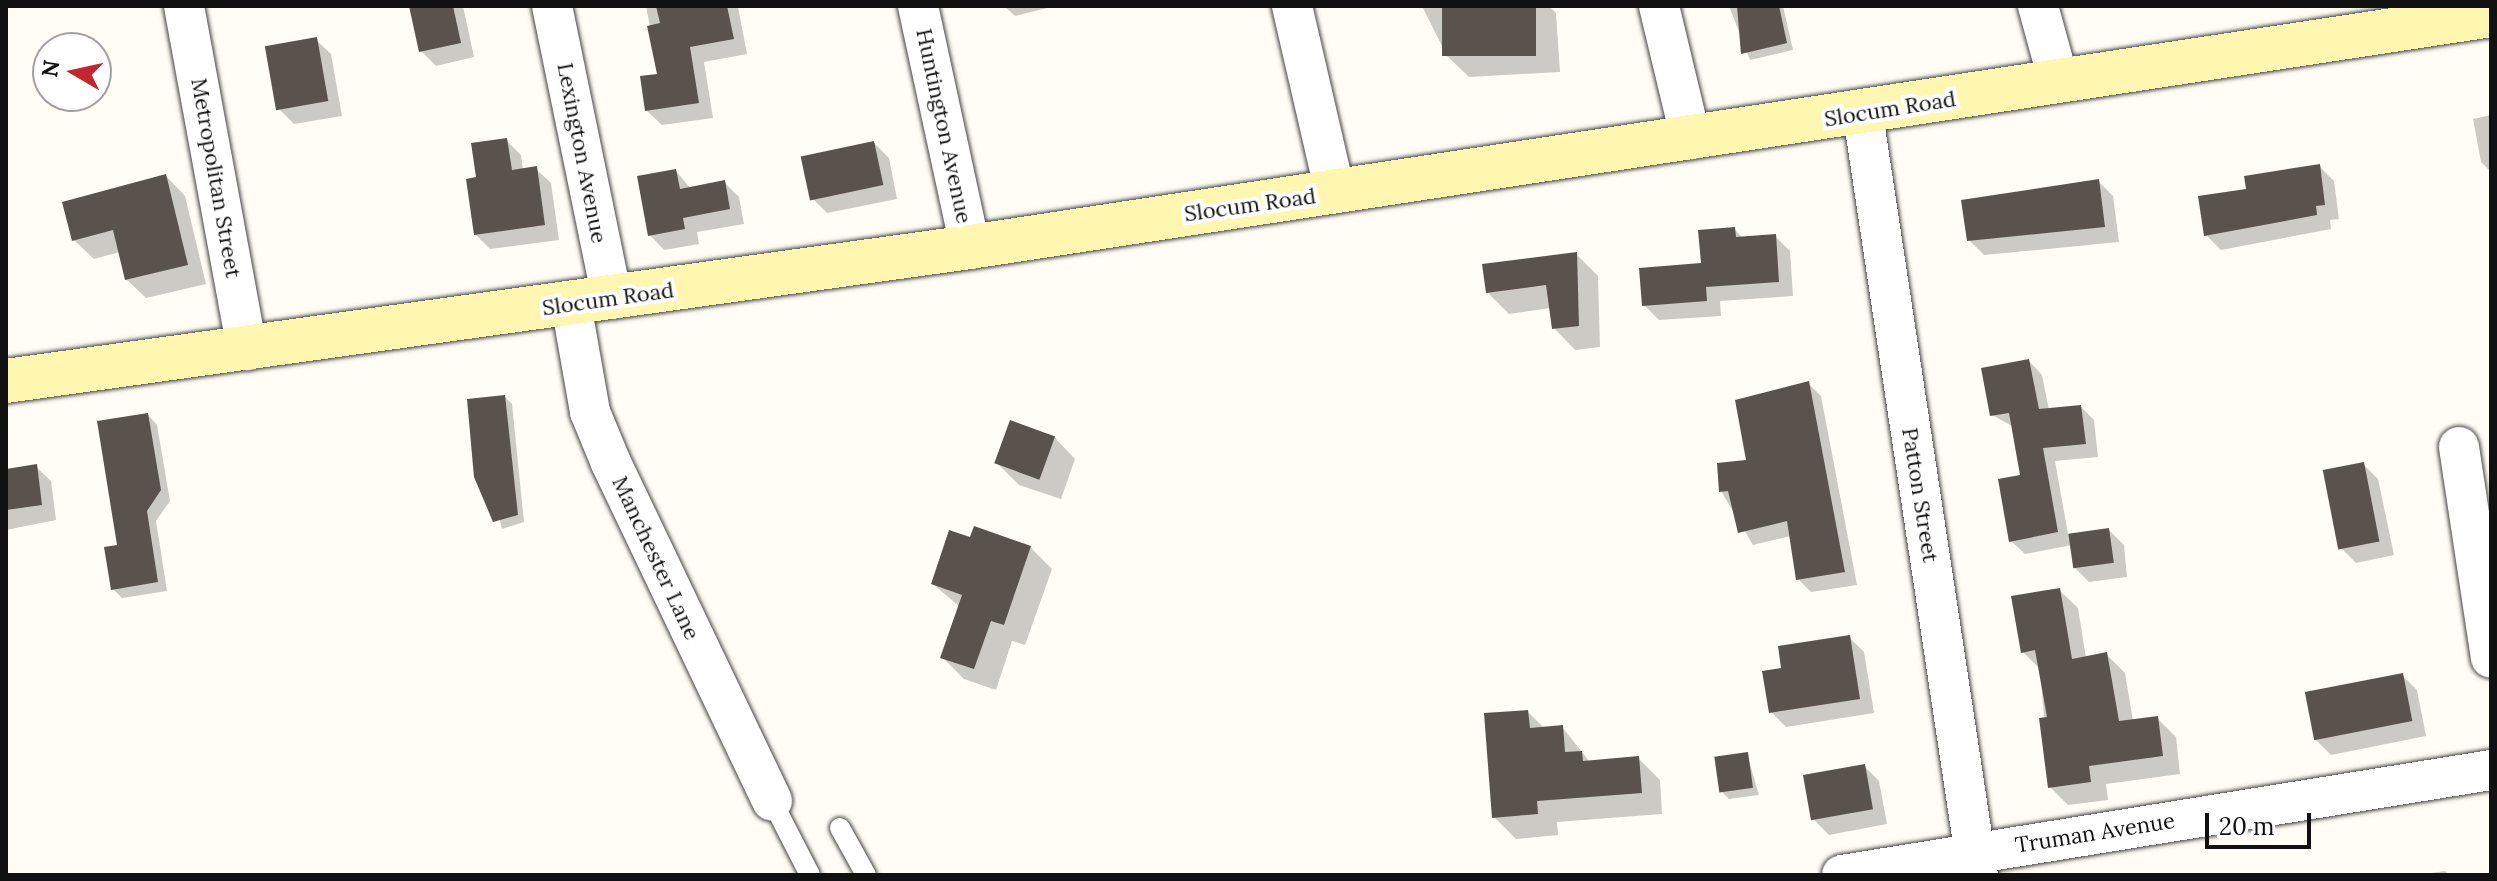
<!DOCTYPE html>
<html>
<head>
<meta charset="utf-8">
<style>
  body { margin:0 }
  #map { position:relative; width:2497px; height:881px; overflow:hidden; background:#fffdf5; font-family:Lora,serif }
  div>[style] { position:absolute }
  .shadow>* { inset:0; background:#0003 }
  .building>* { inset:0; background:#5a524d; transform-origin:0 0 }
  .roads { filter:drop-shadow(0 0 2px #444) drop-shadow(0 0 2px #444) }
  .service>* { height:20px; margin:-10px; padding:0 10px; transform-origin:10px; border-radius:10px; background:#fff }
  .minor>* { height:40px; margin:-20px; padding:0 20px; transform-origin:20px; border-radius:20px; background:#fff }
  .secondary>* { height:44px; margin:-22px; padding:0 22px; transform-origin:22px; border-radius:22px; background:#fff6b0 }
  span { translate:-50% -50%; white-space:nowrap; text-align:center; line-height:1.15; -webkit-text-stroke:8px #fff; paint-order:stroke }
  .street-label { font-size:22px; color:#111 }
  .frame { position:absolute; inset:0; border:8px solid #111; pointer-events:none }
  .north { position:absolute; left:32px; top:32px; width:80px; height:80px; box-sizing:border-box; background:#fff; border:2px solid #a0a0a0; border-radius:50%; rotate:279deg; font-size:22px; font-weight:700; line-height:32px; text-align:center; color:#111 }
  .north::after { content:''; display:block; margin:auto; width:28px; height:36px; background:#c4262e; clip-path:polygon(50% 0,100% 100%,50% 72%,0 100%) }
  .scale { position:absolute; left:2205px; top:813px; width:106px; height:36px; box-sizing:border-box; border:4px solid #111; border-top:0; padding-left:10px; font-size:24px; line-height:28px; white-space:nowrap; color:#111; -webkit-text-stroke:6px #fff; paint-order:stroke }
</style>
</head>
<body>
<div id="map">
  <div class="shadow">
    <i style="clip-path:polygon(411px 6px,463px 6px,474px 57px,436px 66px,421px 51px)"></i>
    <i style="clip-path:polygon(646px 6px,738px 7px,747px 54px,704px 62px,713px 118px,662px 125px,647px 111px,659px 75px)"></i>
    <i style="clip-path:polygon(1004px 6px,1055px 6px,1015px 16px)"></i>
    <i style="clip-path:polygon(1422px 6px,1549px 6px,1556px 13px,1560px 72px,1469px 77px,1447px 56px)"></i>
    <i style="clip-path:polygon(1729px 6px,1783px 6px,1793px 50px,1750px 60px)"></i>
    <i style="clip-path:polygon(316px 40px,331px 54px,342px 116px,294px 124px,279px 109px)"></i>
    <i style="clip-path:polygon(2491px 115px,2491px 172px,2481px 162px,2473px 119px)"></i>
    <i style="clip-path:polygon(506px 140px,521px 155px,523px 170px,536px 169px,551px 183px,559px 240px,490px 249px,475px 234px,478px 179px)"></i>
    <i style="clip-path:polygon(874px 143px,889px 158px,897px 199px,827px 213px,812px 198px)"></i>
    <i style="clip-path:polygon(2319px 166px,2334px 181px,2339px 219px,2330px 220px,2331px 229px,2221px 250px,2206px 235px,2248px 190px)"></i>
    <i style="clip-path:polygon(676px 171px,691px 189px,724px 182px,739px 197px,744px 224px,697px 232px,699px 244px,664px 250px,650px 235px)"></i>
    <i style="clip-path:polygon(166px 176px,185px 196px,206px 284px,146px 298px,126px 279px,120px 252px,94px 259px,74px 240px)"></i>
    <i style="clip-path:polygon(2098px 181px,2113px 196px,2119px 242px,1984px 255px,1969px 240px)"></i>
    <i style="clip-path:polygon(1734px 229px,1743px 238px,1775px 236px,1790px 251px,1793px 296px,1720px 301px,1721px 316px,1659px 320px,1644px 305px,1703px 265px)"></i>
    <i style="clip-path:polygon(1576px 254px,1598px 276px,1600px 347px,1575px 350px,1554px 328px,1551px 308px,1509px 314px,1487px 292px)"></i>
    <i style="clip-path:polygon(2029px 361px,2042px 375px,2049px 410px,2081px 407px,2094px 420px,2098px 457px,2055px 461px,2068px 534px,2109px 530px,2124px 545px,2127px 577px,2089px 582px,2074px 567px,2072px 545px,2025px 554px,2011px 541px,2022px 476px,2014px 427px,1992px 415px)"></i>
    <i style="clip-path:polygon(1808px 383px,1821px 396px,1857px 585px,1811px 592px,1798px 579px,1791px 536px,1753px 545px,1721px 491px)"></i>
    <i style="clip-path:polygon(505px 397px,512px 404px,524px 522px,502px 529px,469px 401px)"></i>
    <i style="clip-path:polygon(148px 415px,157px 425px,170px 501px,156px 521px,167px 591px,122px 598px,113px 589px)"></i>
    <i style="clip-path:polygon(1054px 437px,1075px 459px,1061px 499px,1019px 485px,997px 463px)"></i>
    <i style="clip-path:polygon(2363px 464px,2378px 479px,2394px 555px,2356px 563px,2341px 548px)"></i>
    <i style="clip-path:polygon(36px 467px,51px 481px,56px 520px,6px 530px,6px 472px)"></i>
    <i style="clip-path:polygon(972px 539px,1030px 547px,1052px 569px,1025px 645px,1012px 641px,996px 690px,964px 679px,942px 657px,960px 607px,933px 584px)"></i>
    <i style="clip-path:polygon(2059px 590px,2078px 608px,2086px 658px,2106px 654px,2125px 673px,2133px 721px,2157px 718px,2176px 737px,2180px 774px,2106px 784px,2108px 800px,2068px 805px,2050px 787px,2040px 669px,2023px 652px)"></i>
    <i style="clip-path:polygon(1849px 637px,1864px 652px,1874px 713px,1786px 727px,1771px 712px)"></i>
    <i style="clip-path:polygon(2402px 675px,2417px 690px,2426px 736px,2331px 755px,2316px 740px)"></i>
    <i style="clip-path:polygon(1528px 712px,1544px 728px,1562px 727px,1590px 762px,1638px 758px,1660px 780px,1662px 814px,1557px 822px,1558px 835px,1516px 839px,1494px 817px)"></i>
    <i style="clip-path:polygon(1747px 754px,1759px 795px,1729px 799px,1722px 792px)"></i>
    <i style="clip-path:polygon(1864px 766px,1879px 781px,1887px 824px,1829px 835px,1814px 820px)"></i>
    <i style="clip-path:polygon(2445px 871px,2449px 875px,2418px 875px)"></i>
  </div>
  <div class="building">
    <i style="clip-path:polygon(409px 6px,453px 6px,461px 43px,419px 52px)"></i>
    <i style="clip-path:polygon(656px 6px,727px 6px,734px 39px,690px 47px,699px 103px,645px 111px,640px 76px,657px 74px,647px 26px,660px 23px)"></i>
    <i style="left:1442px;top:6px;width:94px;height:50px"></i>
    <i style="clip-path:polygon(1737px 6px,1779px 6px,1787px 43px,1741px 54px)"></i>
    <i style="left:317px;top:37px;width:65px;height:53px;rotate:80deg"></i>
    <i style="clip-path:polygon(507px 138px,512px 170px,537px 166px,545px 225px,474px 235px,466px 179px,476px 177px,471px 143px)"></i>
    <i style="left:874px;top:141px;width:45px;height:75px;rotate:78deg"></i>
    <i style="clip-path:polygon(2320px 164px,2325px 205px,2316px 206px,2317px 215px,2204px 236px,2198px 196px,2246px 189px,2244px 176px)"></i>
    <i style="clip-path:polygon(676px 169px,680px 189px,725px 180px,730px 209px,683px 218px,685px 229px,648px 236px,637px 176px)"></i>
    <i style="clip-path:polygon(166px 174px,188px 265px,125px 280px,113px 230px,72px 241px,62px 202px)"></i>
    <i style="clip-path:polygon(2099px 179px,2105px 227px,1967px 241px,1961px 200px)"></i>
    <i style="clip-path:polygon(1735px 227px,1736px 237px,1776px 234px,1779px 282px,1706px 287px,1707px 301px,1642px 306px,1639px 268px,1701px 263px,1698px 230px)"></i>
    <i style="clip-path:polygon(1577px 252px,1579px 326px,1552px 329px,1546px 285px,1486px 293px,1482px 264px)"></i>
    <i style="clip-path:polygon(2029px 359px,2039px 409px,2081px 405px,2086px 444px,2043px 448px,2058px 532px,2009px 542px,1998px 479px,2020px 475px,2009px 413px,1990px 416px,1981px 368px)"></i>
    <i style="clip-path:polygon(1809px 381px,1845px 572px,1796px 580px,1787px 521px,1738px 533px,1728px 491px,1719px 492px,1717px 463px,1746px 460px,1735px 400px)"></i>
    <i style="clip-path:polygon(505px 395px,518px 515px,493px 522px,474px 477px,467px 399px)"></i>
    <i style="clip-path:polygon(148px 413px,161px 490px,147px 511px,158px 582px,111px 590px,104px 547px,117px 545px,97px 421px)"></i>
    <i style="left:1010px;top:420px;width:48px;height:46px;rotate:20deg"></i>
    <i style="left:2364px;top:462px;width:81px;height:42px;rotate:79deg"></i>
    <i style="clip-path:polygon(37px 464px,42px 505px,6px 510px,6px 469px)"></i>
    <i style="clip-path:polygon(974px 526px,1031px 546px,1004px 625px,991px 621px,974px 669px,940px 658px,962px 595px,931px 584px,949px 530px,970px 537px)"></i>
    <i style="left:2109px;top:528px;width:35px;height:41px;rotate:82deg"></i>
    <i style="clip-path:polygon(2060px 588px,2072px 659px,2107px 652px,2119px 721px,2158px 716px,2163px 756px,2089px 766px,2091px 782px,2048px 788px,2039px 718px,2047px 717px,2035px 650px,2021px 653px,2011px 596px)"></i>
    <i style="clip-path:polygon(1850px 635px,1860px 699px,1769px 713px,1762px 671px,1781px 668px,1778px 646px)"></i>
    <i style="left:2403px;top:673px;width:49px;height:100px;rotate:79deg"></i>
    <i style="clip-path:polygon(1528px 710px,1530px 728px,1563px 725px,1565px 752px,1582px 751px,1583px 761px,1639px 756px,1642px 793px,1537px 801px,1538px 814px,1492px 818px,1484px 713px)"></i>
    <i style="left:1748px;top:752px;width:36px;height:34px;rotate:82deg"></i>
    <i style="left:1865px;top:764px;width:46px;height:63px;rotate:80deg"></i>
  </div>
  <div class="roads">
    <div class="service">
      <i style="left:772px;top:801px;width:83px;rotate:62.8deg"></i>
      <i style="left:840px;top:828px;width:54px;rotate:61deg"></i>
    </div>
    <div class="minor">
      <i style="left:184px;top:6px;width:350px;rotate:79.6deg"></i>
      <i style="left:552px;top:6px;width:299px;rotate:78.4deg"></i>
      <i style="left:918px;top:6px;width:247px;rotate:77.8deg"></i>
      <i style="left:1292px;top:6px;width:191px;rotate:77deg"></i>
      <i style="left:1659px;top:6px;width:137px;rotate:76.5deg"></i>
      <i style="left:2038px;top:6px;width:79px;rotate:74.6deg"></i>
      <i style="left:1863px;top:115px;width:769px;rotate:81.4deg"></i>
      <i style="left:571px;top:304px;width:110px;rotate:80deg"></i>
      <i style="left:590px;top:412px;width:55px;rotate:67.6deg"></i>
      <i style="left:611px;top:463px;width:374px;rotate:64.5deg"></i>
      <i style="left:2459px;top:447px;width:213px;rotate:81.4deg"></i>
      <i style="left:1842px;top:875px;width:657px;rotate:-9.19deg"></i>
    </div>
    <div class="secondary">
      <i style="left:6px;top:381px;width:973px;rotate:-7.91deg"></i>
      <i style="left:970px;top:247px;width:1539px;rotate:-8.67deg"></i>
    </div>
  </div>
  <div class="street-label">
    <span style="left:1890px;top:109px;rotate:-9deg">Slocum Road</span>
    <span style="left:944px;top:126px;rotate:78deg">Huntington Avenue</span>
    <span style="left:582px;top:153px;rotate:79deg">Lexington Avenue</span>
    <span style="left:216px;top:178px;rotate:80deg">Metropolitan Street</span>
    <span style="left:1250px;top:205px;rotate:-8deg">Slocum Road</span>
    <span style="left:608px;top:299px;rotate:-8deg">Slocum Road</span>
    <span style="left:1920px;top:495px;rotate:81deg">Patton Street</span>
    <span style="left:656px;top:558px;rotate:65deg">Manchester Lane</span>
    <span style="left:2095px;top:833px;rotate:-9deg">Truman Avenue</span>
  </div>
  <div class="frame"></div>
  <div class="north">N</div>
  <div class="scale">20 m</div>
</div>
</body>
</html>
